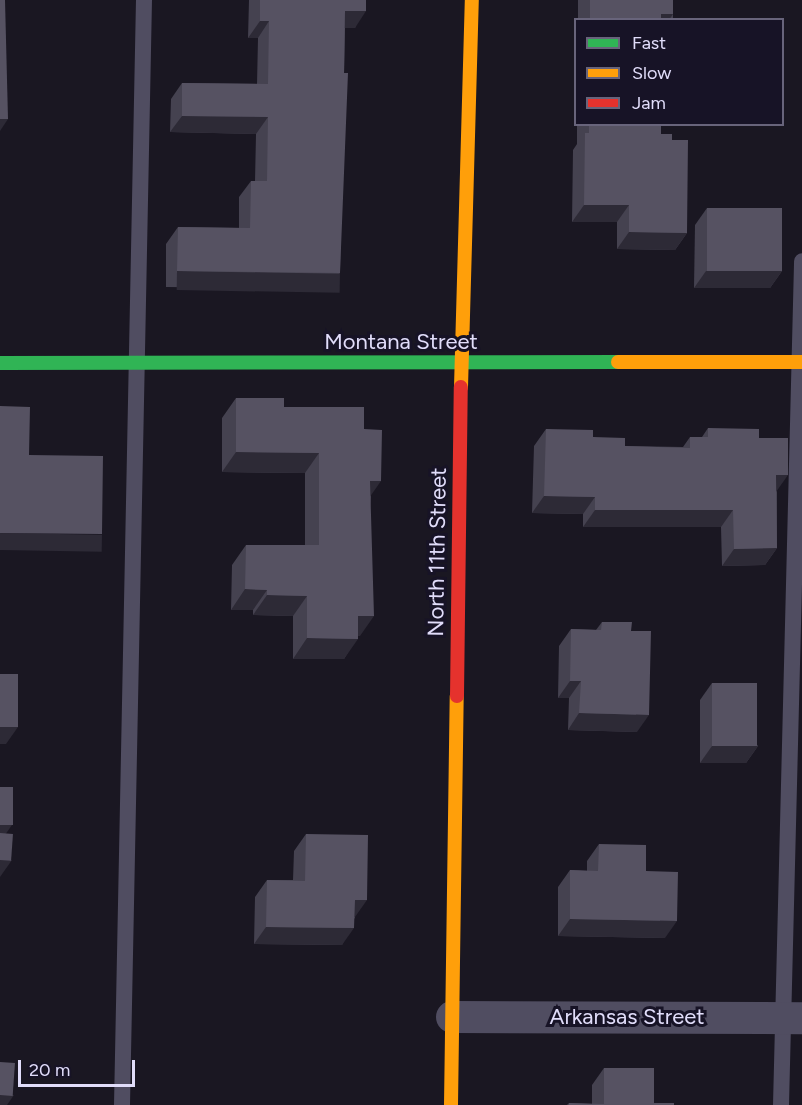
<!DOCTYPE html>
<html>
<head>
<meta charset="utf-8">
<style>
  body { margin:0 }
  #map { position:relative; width:802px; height:1105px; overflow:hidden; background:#1a1722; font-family:Figtree,sans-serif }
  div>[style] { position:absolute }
  .lane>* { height:16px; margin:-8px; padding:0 8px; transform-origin:8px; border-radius:8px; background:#504d61 }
  .street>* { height:32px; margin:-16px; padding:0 16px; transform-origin:16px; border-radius:16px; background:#504d61 }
  .fast>* { height:14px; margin:-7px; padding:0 7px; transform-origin:7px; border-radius:7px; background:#30b455 }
  .slow>* { height:14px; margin:-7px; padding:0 7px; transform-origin:7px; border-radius:7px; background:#ff9f0a }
  .jam>* { height:14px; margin:-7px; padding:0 7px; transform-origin:7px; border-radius:7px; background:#e5322d }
  .wall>* { inset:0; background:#454250; transform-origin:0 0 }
  .shaded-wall>* { inset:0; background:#2d2a36; transform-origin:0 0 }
  .building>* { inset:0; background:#565262; transform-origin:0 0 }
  span { translate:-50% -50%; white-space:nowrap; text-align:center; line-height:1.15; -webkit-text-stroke:6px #171326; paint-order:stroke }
  .street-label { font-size:22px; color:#e1ddfa }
  .legend { position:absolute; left:574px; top:18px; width:210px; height:108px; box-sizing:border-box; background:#171326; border:2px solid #68647b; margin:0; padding:8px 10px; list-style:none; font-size:18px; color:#e1ddfa }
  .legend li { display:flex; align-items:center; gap:12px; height:30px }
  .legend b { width:30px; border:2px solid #68647b }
  .scale { position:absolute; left:18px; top:1060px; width:117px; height:27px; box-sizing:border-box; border:3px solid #e1ddfa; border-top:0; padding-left:8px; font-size:18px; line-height:21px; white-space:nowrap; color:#e1ddfa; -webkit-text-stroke:4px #171326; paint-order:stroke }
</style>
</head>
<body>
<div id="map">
  <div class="lane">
    <i style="left:122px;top:1105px;width:1105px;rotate:-88.86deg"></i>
    <i style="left:781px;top:1105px;width:844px;rotate:-88.57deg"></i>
  </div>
  <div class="street">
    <i style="left:452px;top:1017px;width:350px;rotate:0.2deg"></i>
  </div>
  <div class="fast">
    <i style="left:0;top:363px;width:618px;rotate:-0.09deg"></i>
  </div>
  <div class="slow">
    <i style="left:618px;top:362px;width:184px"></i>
    <i style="left:461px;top:387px;width:387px;rotate:-88.4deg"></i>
    <i style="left:451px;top:1105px;width:409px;rotate:-89.2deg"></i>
  </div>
  <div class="jam">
    <i style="left:457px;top:696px;width:309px;rotate:-89.3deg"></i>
  </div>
  <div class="wall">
    <i style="clip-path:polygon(249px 0,366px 0,355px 28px,345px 28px,340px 273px,329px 289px,166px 287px,166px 244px,178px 227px,239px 228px,239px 197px,251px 181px,255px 181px,256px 134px,170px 132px,171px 99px,182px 83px,257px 84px,258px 38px,248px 38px)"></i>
    <i style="left:578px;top:0;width:95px;height:20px"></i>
    <i style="clip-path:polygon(577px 124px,661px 124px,661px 134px,672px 140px,687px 233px,675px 250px,617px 249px,617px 222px,572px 222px,573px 150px,577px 144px)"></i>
    <i style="clip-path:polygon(707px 208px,782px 271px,770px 288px,694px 288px,695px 225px)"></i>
    <i style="clip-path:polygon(236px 398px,284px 407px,364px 429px,371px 496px,360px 636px,358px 636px,344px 659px,293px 659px,293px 616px,253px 615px,253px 610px,231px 610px,232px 565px,246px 545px,305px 545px,305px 473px,222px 472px,222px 418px)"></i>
    <i style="clip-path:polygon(708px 428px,759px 438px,777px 491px,777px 548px,765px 565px,722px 566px,721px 527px,583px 527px,583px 514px,532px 513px,534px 446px,546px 429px,593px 437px,625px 446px,683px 447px,690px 437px,702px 437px)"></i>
    <i style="clip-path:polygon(602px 622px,631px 631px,637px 732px,568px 730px,569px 698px,558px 698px,559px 646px,571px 629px,596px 630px)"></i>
    <i style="clip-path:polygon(712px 683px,758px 746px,746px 763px,700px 763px,700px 700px)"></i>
    <i style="clip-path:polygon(306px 834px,355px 917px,342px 945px,254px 944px,255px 897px,267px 880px,293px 880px,294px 851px)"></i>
    <i style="clip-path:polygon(599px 844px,646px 871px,665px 938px,558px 936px,558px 887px,570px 870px,587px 871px,587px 861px)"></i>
    <i style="clip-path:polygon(604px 1068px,654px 1103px,674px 1105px,567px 1105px,569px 1103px,592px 1104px,592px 1085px)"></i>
  </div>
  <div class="shaded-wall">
    <i style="clip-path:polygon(345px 11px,366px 11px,355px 28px,333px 28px)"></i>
    <i style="clip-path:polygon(661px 14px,673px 14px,669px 20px,657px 20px)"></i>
    <i style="clip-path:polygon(260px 21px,269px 21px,258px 38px,248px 38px)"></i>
    <i style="clip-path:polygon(182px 116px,268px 117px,256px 134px,170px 132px)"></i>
    <i style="clip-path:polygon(0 119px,8px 119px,0 131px)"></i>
    <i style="clip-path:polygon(584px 205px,629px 205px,617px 222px,572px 222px)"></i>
    <i style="clip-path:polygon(629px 232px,687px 233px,675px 250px,617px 249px)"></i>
    <i style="left:177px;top:271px;width:163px;height:19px;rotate:1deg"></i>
    <i style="clip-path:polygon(706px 271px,782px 271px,770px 288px,694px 288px)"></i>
    <i style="clip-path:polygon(236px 452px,319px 453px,305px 473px,222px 472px)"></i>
    <i style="clip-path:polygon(776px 475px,788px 475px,776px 492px)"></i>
    <i style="clip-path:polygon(370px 481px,381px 481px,367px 501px)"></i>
    <i style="clip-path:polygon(544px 496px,595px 497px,583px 514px,532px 513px)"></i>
    <i style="clip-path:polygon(595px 510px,733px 510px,721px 527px,583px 527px)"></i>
    <i style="left:0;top:533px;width:102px;height:17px;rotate:1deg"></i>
    <i style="clip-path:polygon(777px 548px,765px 565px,722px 566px,734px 549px)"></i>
    <i style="clip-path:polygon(245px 589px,267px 590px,253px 610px,231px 610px)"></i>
    <i style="clip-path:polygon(267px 595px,307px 596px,293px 616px,253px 615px)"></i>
    <i style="clip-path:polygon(358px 616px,374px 616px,360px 636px,344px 636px)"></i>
    <i style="clip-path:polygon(307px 638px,358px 639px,344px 659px,293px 659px)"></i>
    <i style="clip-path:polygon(570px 681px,581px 681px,569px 698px,558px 698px)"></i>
    <i style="clip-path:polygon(579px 713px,649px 715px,637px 732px,568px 730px)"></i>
    <i style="clip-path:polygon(0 727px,18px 727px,6px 744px,0 744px)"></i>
    <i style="clip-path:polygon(712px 746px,758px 746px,746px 763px,700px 763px)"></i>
    <i style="clip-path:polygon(0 825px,12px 825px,0 842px)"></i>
    <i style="clip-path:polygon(0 860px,12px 860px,0 877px)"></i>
    <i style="clip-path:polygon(355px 900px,367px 900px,355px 917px,343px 917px)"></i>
    <i style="clip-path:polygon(570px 919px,677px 921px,665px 938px,558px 936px)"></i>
    <i style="clip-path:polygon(266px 927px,354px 928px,342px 945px,254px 944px)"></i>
    <i style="clip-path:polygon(0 1095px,14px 1095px,7px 1105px,0 1105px)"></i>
  </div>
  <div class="building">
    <i style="clip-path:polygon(0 0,5px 0,8px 119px,0 119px)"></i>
    <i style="clip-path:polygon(260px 0,366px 0,366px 11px,345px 11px,344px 73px,348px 73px,340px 273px,177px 271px,178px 227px,250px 228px,251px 181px,267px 181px,268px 117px,182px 116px,182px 83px,268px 84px,269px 21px,260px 21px)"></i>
    <i style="clip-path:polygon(590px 0,673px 0,673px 14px,661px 14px,661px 20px,590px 20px)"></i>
    <i style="clip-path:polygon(589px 124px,661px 124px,661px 134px,672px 134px,672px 140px,688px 140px,687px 233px,629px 232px,629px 205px,584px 205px,585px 133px,589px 133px)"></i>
    <i style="left:707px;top:208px;width:75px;height:63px"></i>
    <i style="clip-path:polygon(236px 398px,284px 398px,284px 407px,364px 407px,364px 429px,382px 430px,381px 481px,370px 481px,374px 616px,358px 616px,358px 639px,307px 638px,307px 596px,267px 595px,267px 590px,245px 589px,246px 545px,319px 545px,319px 453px,236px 452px)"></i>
    <i style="clip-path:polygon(0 406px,30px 407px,29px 455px,103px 456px,102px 534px,0 533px,0 540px)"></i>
    <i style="clip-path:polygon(708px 428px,759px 429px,759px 438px,788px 438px,788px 475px,776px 475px,777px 548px,734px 549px,733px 510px,595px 510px,595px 497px,544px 496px,546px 429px,593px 430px,593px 437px,625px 438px,625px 446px,690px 448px,690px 437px,708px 437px)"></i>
    <i style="clip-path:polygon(602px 622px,632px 622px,631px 631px,651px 631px,649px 715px,579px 713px,581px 681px,570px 681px,571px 629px,601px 630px)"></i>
    <i style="left:0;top:674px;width:18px;height:53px"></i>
    <i style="left:712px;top:683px;width:45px;height:63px"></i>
    <i style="left:0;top:787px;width:13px;height:38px"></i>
    <i style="left:0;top:833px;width:13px;height:27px;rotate:4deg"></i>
    <i style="clip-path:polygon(306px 834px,368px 835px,367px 900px,355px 900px,354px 928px,266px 927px,267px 880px,305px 881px)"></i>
    <i style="clip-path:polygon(599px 844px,646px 845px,646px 871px,678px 872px,677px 921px,570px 919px,570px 870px,598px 871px)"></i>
    <i style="left:0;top:1062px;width:15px;height:33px;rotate:4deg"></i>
    <i style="clip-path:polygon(604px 1068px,654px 1068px,654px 1103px,674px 1103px,674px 1105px,569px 1105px,569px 1103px,604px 1104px)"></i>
  </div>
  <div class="street-label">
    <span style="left:401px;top:342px">Montana Street</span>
    <span style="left:437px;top:552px;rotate:-89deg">North 11th Street</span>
    <span style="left:627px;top:1017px">Arkansas Street</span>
  </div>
  <ul class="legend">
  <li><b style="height:8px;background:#30b455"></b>Fast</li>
  <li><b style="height:8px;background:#ff9f0a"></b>Slow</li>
  <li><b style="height:8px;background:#e5322d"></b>Jam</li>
  </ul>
  <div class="scale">20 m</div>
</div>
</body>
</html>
